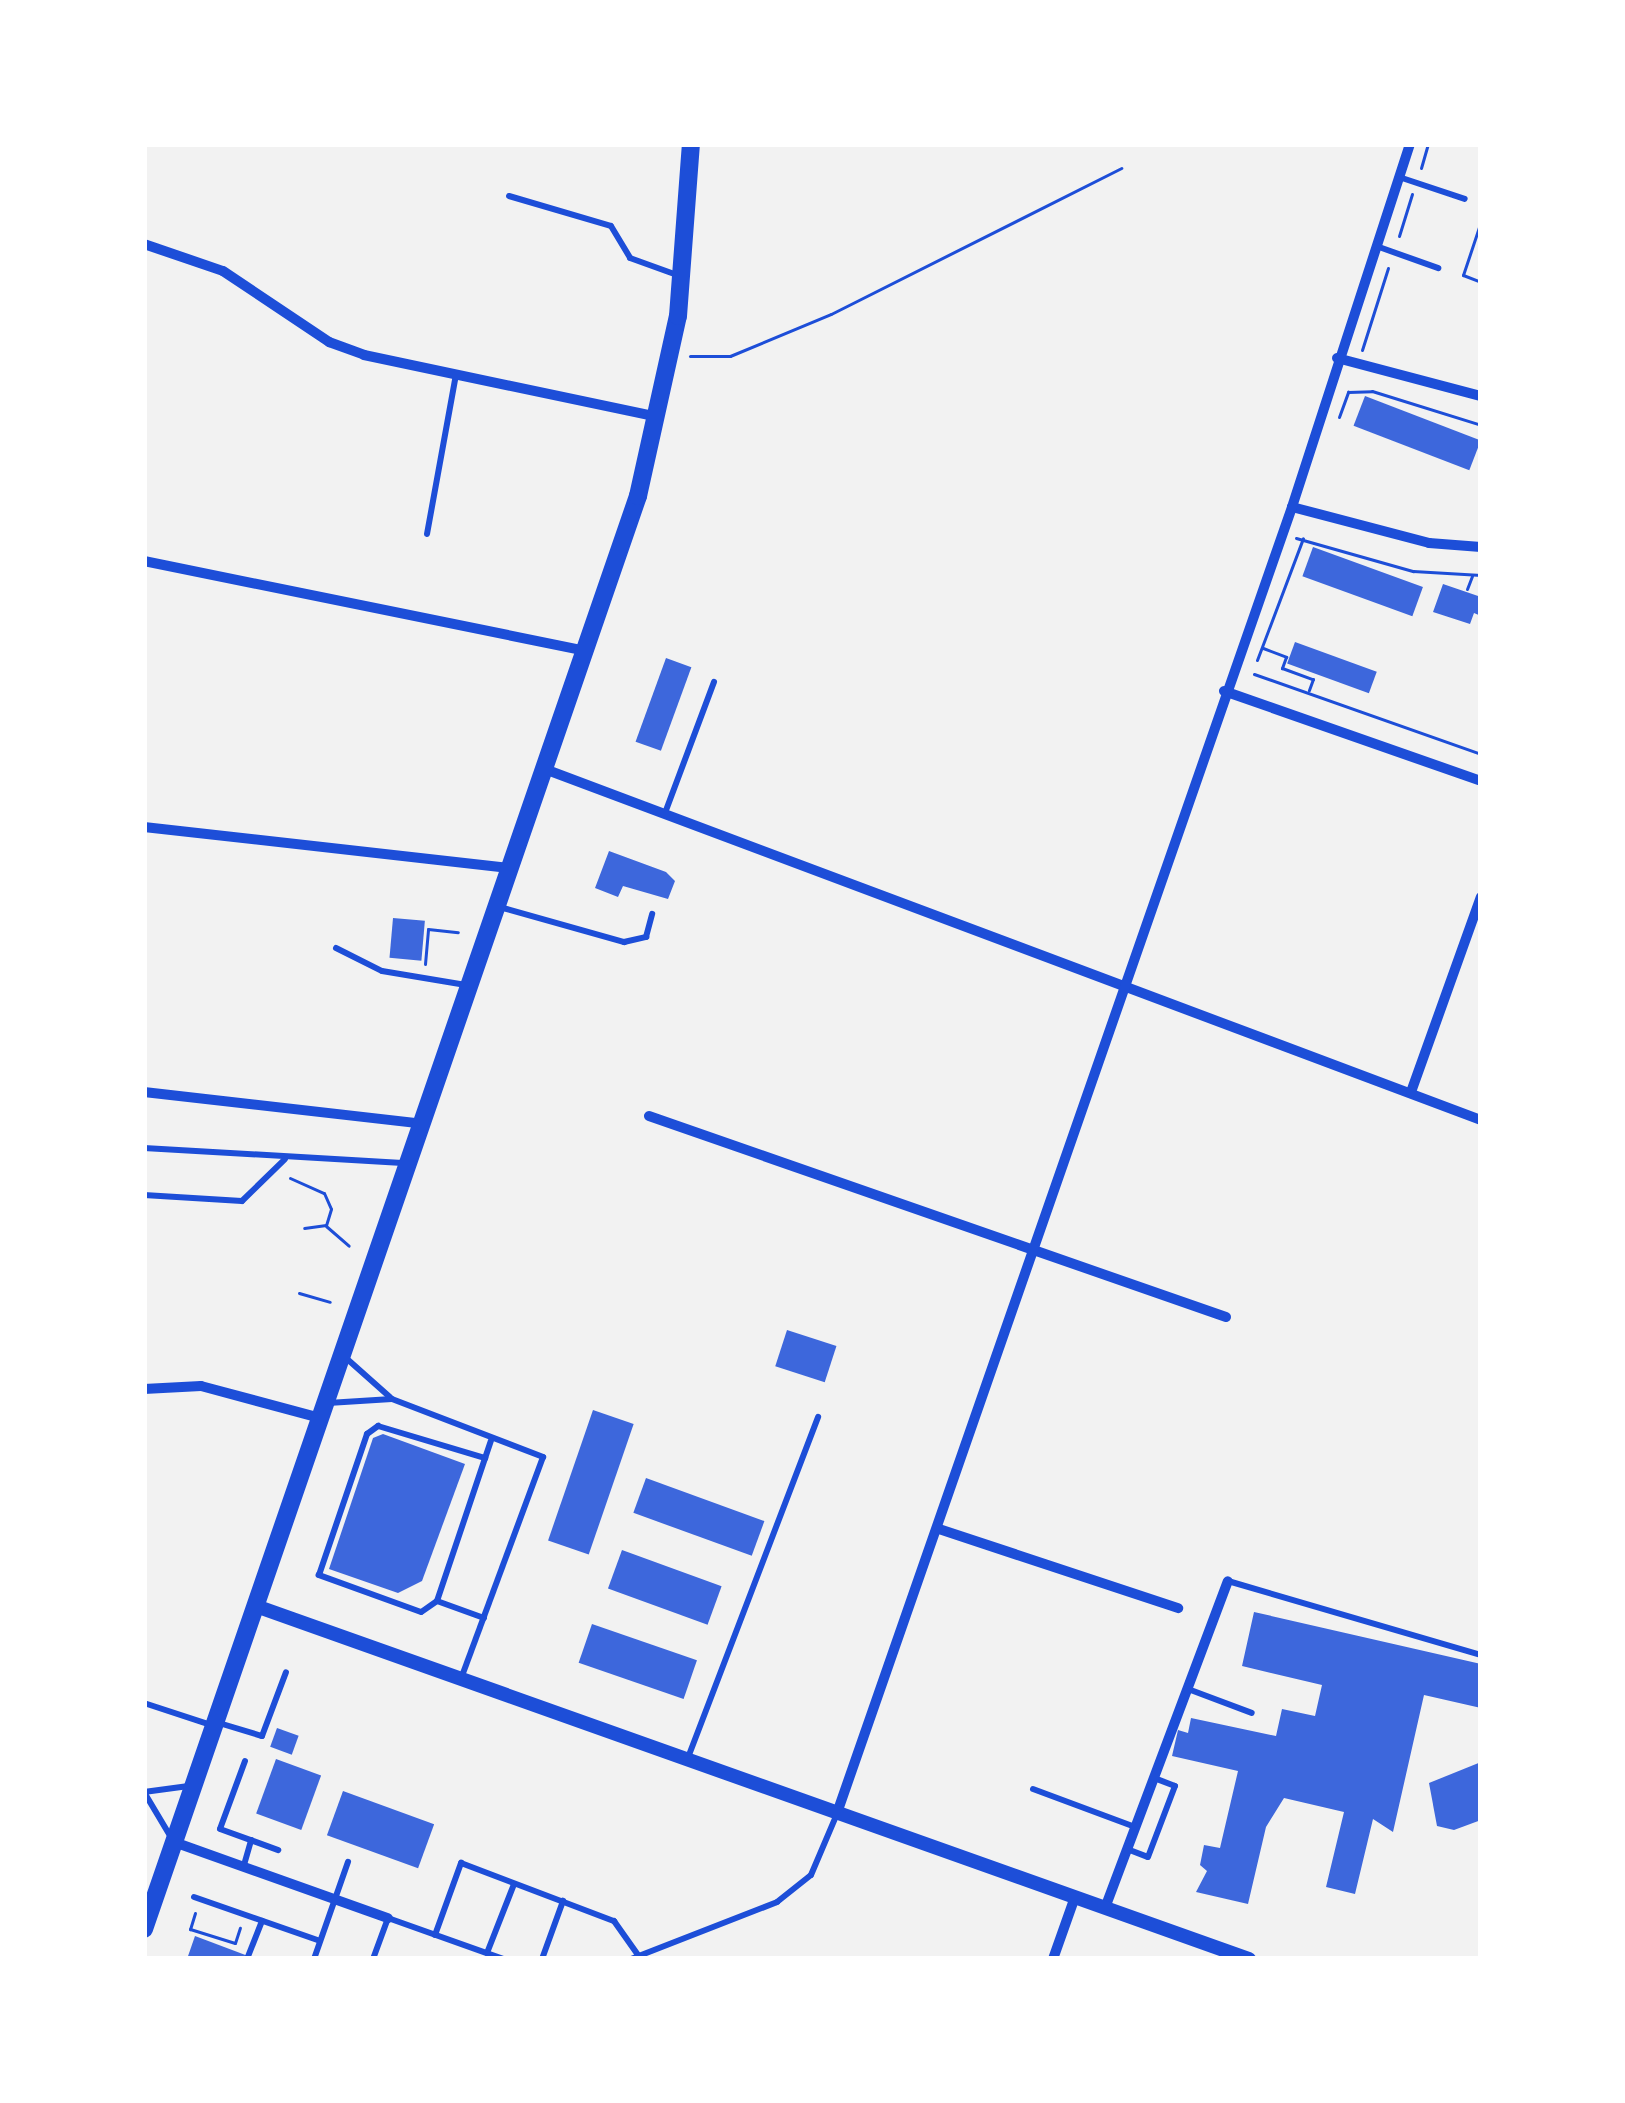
<!DOCTYPE html>
<html>
<head>
<meta charset="utf-8">
<style>
  body { margin:0 }
  #map { position:relative; width:1625px; height:2103px; overflow:hidden; background:#f2f2f2; font-family:"Varela Round",sans-serif }
  div>[style] { position:absolute }
  .building>* { inset:0; background:#3d67dc; transform-origin:0 0 }
  .path>* { height:3px; margin:-1.5px; padding:0 1.5px; transform-origin:1.5px; border-radius:1.5px; background:#1d4ed8 }
  .service>* { height:6px; margin:-3px; padding:0 3px; transform-origin:3px; border-radius:3px; background:#1d4ed8 }
  .minor>* { height:10px; margin:-5px; padding:0 5px; transform-origin:5px; border-radius:5px; background:#1d4ed8 }
  .tertiary>* { height:14px; margin:-7px; padding:0 7px; transform-origin:7px; border-radius:7px; background:#1d4ed8 }
  .trunk>* { height:18px; margin:-9px; padding:0 9px; transform-origin:9px; border-radius:9px; background:#1d4ed8 }
  span { translate:-50% -50%; white-space:nowrap; text-align:center; line-height:1.15; -webkit-text-stroke:10px #fff; paint-order:stroke }
  .frame { position:absolute; inset:0; border:147px solid #fff; pointer-events:none }
</style>
</head>
<body>
<div id="map">
  <div class="building">
    <i style="left:1365px;top:396px;width:124px;height:32px;rotate:21deg"></i>
    <i style="left:1313px;top:547px;width:117px;height:31px;rotate:20deg"></i>
    <i style="clip-path:polygon(1443px 584px,1481px 597px,1481px 616px,1474px 613px,1470px 624px,1433px 612px)"></i>
    <i style="left:1295px;top:642px;width:87px;height:23px;rotate:20deg"></i>
    <i style="left:666px;top:658px;width:27px;height:89px;rotate:20deg"></i>
    <i style="clip-path:polygon(609px 851px,666px 872px,675px 881px,668px 899px,623px 886px,618px 897px,595px 888px)"></i>
    <i style="left:393px;top:918px;width:32px;height:40px;rotate:5deg"></i>
    <i style="left:787px;top:1330px;width:52px;height:38px;rotate:18deg"></i>
    <i style="left:593px;top:1410px;width:43px;height:138px;rotate:19deg"></i>
    <i style="clip-path:polygon(383px 1434px,465px 1464px,422px 1581px,398px 1593px,329px 1569px,373px 1438px)"></i>
    <i style="left:646px;top:1478px;width:126px;height:37px;rotate:20deg"></i>
    <i style="left:622px;top:1550px;width:106px;height:41px;rotate:20deg"></i>
    <i style="clip-path:polygon(1254px 1612px,1481px 1664px,1481px 1708px,1424px 1695px,1393px 1832px,1373px 1819px,1355px 1894px,1326px 1887px,1344px 1812px,1284px 1798px,1266px 1827px,1248px 1904px,1196px 1892px,1207px 1871px,1200px 1865px,1204px 1845px,1220px 1848px,1238px 1771px,1172px 1756px,1178px 1730px,1188px 1733px,1191px 1718px,1276px 1736px,1282px 1709px,1315px 1716px,1322px 1685px,1242px 1666px)"></i>
    <i style="left:592px;top:1624px;width:111px;height:41px;rotate:19deg"></i>
    <i style="left:277px;top:1728px;width:23px;height:20px;rotate:20deg"></i>
    <i style="left:276px;top:1759px;width:48px;height:58px;rotate:20deg"></i>
    <i style="clip-path:polygon(1481px 1762px,1481px 1820px,1454px 1830px,1437px 1826px,1429px 1783px)"></i>
    <i style="left:343px;top:1791px;width:97px;height:47px;rotate:20deg"></i>
    <i style="clip-path:polygon(195px 1936px,256px 1959px,187px 1959px)"></i>
  </div>
  <div class="path">
    <i style="left:1421px;top:168px;width:25px;rotate:-74deg"></i>
    <i style="left:1481px;top:221px;width:57px;rotate:108.4deg"></i>
    <i style="left:1463px;top:275px;width:19px;rotate:21deg"></i>
    <i style="left:1399px;top:236px;width:44px;rotate:-72.8deg"></i>
    <i style="left:1362px;top:350px;width:86px;rotate:-72.4deg"></i>
    <i style="left:690px;top:356px;width:40px"></i>
    <i style="left:730px;top:356px;width:109px;rotate:-22.6deg"></i>
    <i style="left:831px;top:314px;width:325px;rotate:-26.7deg"></i>
    <i style="left:1339px;top:417px;width:27px;rotate:-70deg"></i>
    <i style="left:1348px;top:392px;width:24px;rotate:-2deg"></i>
    <i style="left:1372px;top:391px;width:114px;rotate:17.3deg"></i>
    <i style="left:1296px;top:538px;width:122px;rotate:15.8deg"></i>
    <i style="left:1413px;top:571px;width:68px;rotate:3.4deg"></i>
    <i style="left:1467px;top:589px;width:14px;rotate:-69deg"></i>
    <i style="left:1263px;top:648px;width:25px;rotate:21deg"></i>
    <i style="left:1286px;top:657px;width:12px;rotate:110deg"></i>
    <i style="left:1282px;top:668px;width:33px;rotate:20deg"></i>
    <i style="left:1313px;top:679px;width:12px;rotate:110deg"></i>
    <i style="left:1257px;top:660px;width:130px;rotate:-69.3deg"></i>
    <i style="left:1254px;top:674px;width:241px;rotate:19.4deg"></i>
    <i style="left:425px;top:964px;width:35px;rotate:-85deg"></i>
    <i style="left:428px;top:929px;width:30px;rotate:6deg"></i>
    <i style="left:290px;top:1178px;width:37px;rotate:24deg"></i>
    <i style="left:324px;top:1193px;width:17px;rotate:66deg"></i>
    <i style="left:331px;top:1209px;width:17px;rotate:107deg"></i>
    <i style="left:326px;top:1225px;width:22px;rotate:172deg"></i>
    <i style="left:326px;top:1226px;width:30px;rotate:41deg"></i>
    <i style="left:299px;top:1293px;width:32px;rotate:16deg"></i>
    <i style="left:195px;top:1913px;width:17px;rotate:107deg"></i>
    <i style="left:190px;top:1929px;width:47px;rotate:17.3deg"></i>
    <i style="left:235px;top:1943px;width:16px;rotate:-72deg"></i>
  </div>
  <div class="service">
    <i style="left:1402px;top:178px;width:66px;rotate:18.4deg"></i>
    <i style="left:509px;top:196px;width:106px;rotate:16.4deg"></i>
    <i style="left:611px;top:226px;width:37px;rotate:59deg"></i>
    <i style="left:630px;top:258px;width:53px;rotate:19.8deg"></i>
    <i style="left:1379px;top:247px;width:63px;rotate:19.6deg"></i>
    <i style="left:427px;top:534px;width:163px;rotate:-79.7deg"></i>
    <i style="left:665px;top:813px;width:140px;rotate:-69.5deg"></i>
    <i style="left:503px;top:908px;width:126px;rotate:15.7deg"></i>
    <i style="left:624px;top:942px;width:23px;rotate:-13deg"></i>
    <i style="left:646px;top:937px;width:24px;rotate:-75deg"></i>
    <i style="left:336px;top:948px;width:51px;rotate:26.6deg"></i>
    <i style="left:382px;top:971px;width:85px;rotate:9.5deg"></i>
    <i style="left:144px;top:1148px;width:259px;rotate:3.3deg"></i>
    <i style="left:144px;top:1195px;width:98px;rotate:3.5deg"></i>
    <i style="left:242px;top:1201px;width:60px;rotate:-44.3deg"></i>
    <i style="left:346px;top:1358px;width:59px;rotate:41.6deg"></i>
    <i style="left:328px;top:1403px;width:64px;rotate:-3.6deg"></i>
    <i style="left:392px;top:1399px;width:162px;rotate:21deg"></i>
    <i style="left:543px;top:1457px;width:233px;rotate:110.3deg"></i>
    <i style="left:1228px;top:1581px;width:264px;rotate:16.3deg"></i>
    <i style="left:437px;top:1601px;width:19px;rotate:145deg"></i>
    <i style="left:421px;top:1612px;width:109px;rotate:-160.1deg"></i>
    <i style="left:319px;top:1575px;width:149px;rotate:-71.2deg"></i>
    <i style="left:367px;top:1434px;width:14px;rotate:-36deg"></i>
    <i style="left:378px;top:1426px;width:112px;rotate:16.7deg"></i>
    <i style="left:484px;top:1618px;width:50px;rotate:-160.1deg"></i>
    <i style="left:437px;top:1601px;width:169px;rotate:-71.4deg"></i>
    <i style="left:1188px;top:1689px;width:68px;rotate:20.6deg"></i>
    <i style="left:144px;top:1703px;width:71px;rotate:18.2deg"></i>
    <i style="left:219px;top:1723px;width:45px;rotate:16.8deg"></i>
    <i style="left:262px;top:1736px;width:68px;rotate:-69.4deg"></i>
    <i style="left:689px;top:1755px;width:362px;rotate:-69.1deg"></i>
    <i style="left:245px;top:1761px;width:72px;rotate:110.2deg"></i>
    <i style="left:220px;top:1829px;width:62px;rotate:19.9deg"></i>
    <i style="left:1033px;top:1789px;width:109px;rotate:20.4deg"></i>
    <i style="left:172px;top:1839px;width:55px;rotate:-120.8deg"></i>
    <i style="left:144px;top:1792px;width:45px;rotate:-7.6deg"></i>
    <i style="left:1127px;top:1849px;width:22px;rotate:21deg"></i>
    <i style="left:1148px;top:1857px;width:76px;rotate:-69.2deg"></i>
    <i style="left:1175px;top:1786px;width:22px;rotate:-159deg"></i>
    <i style="left:244px;top:1865px;width:26px;rotate:-74deg"></i>
    <i style="left:194px;top:1897px;width:133px;rotate:19.2deg"></i>
    <i style="left:435px;top:1935px;width:77px;rotate:-70.1deg"></i>
    <i style="left:461px;top:1863px;width:164px;rotate:20.8deg"></i>
    <i style="left:614px;top:1921px;width:42px;rotate:54.8deg"></i>
    <i style="left:487px;top:1953px;width:74px;rotate:-68.6deg"></i>
    <i style="left:247px;top:1959px;width:41px;rotate:-68.5deg"></i>
    <i style="left:314px;top:1959px;width:103px;rotate:-70.7deg"></i>
    <i style="left:373px;top:1959px;width:44px;rotate:-69.9deg"></i>
    <i style="left:388px;top:1918px;width:122px;rotate:19.6deg"></i>
    <i style="left:542px;top:1959px;width:62px;rotate:-70.1deg"></i>
    <i style="left:631px;top:1959px;width:157px;rotate:-21.3deg"></i>
    <i style="left:777px;top:1902px;width:43px;rotate:-38.5deg"></i>
    <i style="left:811px;top:1875px;width:64px;rotate:-67deg"></i>
  </div>
  <div class="minor">
    <i style="left:144px;top:244px;width:83px;rotate:18.9deg"></i>
    <i style="left:223px;top:271px;width:128px;rotate:33.8deg"></i>
    <i style="left:329px;top:342px;width:37px;rotate:20deg"></i>
    <i style="left:364px;top:355px;width:299px;rotate:11.9deg"></i>
    <i style="left:1337px;top:358px;width:149px;rotate:14.8deg"></i>
    <i style="left:1292px;top:507px;width:142px;rotate:14.7deg"></i>
    <i style="left:1429px;top:543px;width:52px;rotate:4.4deg"></i>
    <i style="left:144px;top:561px;width:448px;rotate:11.5deg"></i>
    <i style="left:1224px;top:691px;width:272px;rotate:19.3deg"></i>
    <i style="left:542px;top:768px;width:1003px;rotate:20.55deg"></i>
    <i style="left:144px;top:827px;width:365px;rotate:6.4deg"></i>
    <i style="left:144px;top:1092px;width:275px;rotate:6.5deg"></i>
    <i style="left:1411px;top:1092px;width:207px;rotate:-70.3deg"></i>
    <i style="left:649px;top:1116px;width:611px;rotate:19.21deg"></i>
    <i style="left:144px;top:1389px;width:57px;rotate:-3deg"></i>
    <i style="left:201px;top:1386px;width:120px;rotate:15deg"></i>
    <i style="left:939px;top:1529px;width:252px;rotate:18.3deg"></i>
    <i style="left:837px;top:1813px;width:1383px;rotate:-70.79deg"></i>
    <i style="left:1292px;top:507px;width:382px;rotate:-72deg"></i>
    <i style="left:174px;top:1842px;width:227px;rotate:19.6deg"></i>
    <i style="left:1105px;top:1908px;width:349px;rotate:-69.4deg"></i>
    <i style="left:1053px;top:1959px;width:66px;rotate:-70.5deg"></i>
  </div>
  <div class="tertiary">
    <i style="left:256px;top:1606px;width:1054px;rotate:19.57deg"></i>
  </div>
  <div class="trunk">
    <i style="left:144px;top:1929px;width:1516px;rotate:-70.98deg"></i>
    <i style="left:638px;top:496px;width:184px;rotate:-77.5deg"></i>
    <i style="left:678px;top:316px;width:172px;rotate:-85.7deg"></i>
  </div>
  <div class="frame"></div>
</div>
</body>
</html>
